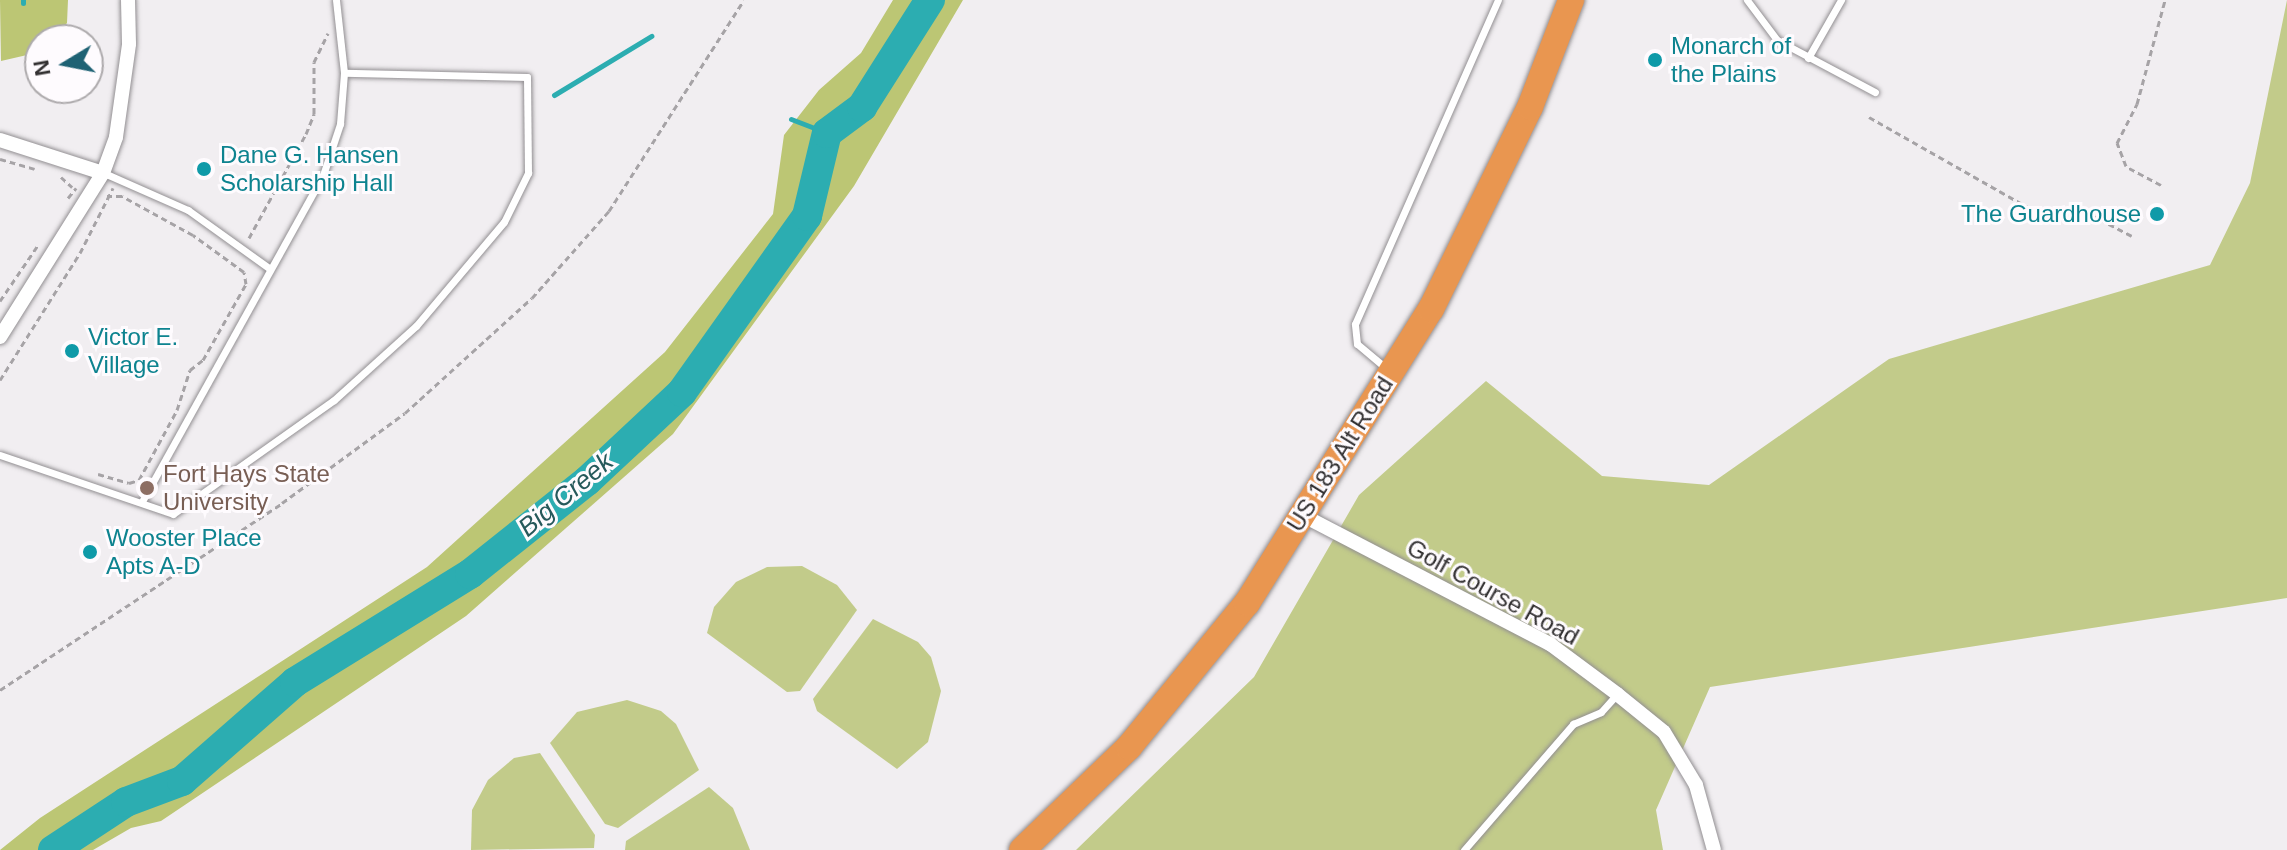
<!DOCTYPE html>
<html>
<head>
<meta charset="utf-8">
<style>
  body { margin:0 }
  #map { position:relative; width:2287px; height:850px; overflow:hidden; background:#f1eef1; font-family:Arial,sans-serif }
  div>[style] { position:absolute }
  .green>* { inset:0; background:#c2cb8a }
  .forest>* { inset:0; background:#bcc674 }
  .stream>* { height:5px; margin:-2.5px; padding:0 2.5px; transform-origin:2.5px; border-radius:2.5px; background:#2cadb1 }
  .river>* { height:30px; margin:-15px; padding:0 15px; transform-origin:15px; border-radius:15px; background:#2cadb1 }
  .path>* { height:3px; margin-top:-1.5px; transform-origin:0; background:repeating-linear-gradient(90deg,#a6a3a6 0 6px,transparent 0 10px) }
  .roads { filter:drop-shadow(0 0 2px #928f92) drop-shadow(0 0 2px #928f92) }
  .lane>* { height:7px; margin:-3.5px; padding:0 3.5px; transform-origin:3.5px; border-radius:3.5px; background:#fff }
  .street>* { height:14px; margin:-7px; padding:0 7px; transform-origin:7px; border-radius:7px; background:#fff }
  .highway>* { height:26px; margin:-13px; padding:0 13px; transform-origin:13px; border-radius:13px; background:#e99650 }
  .dots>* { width:22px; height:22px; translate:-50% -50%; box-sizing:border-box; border:4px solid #fefbfe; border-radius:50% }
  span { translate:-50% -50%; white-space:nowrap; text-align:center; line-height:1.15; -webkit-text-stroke:6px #fefbfe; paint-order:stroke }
  .culture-label { font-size:24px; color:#0d838f }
  .left { translate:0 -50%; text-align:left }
  .right { translate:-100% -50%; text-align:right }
  .street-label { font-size:24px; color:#333132 }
  .education-label { font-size:24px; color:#785e54 }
  .water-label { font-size:26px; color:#26595b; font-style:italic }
  .north { position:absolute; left:24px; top:24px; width:80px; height:80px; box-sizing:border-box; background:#fefbfe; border:2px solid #adaaac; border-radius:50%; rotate:260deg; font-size:22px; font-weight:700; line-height:32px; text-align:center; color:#333132 }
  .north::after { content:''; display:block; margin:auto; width:28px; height:36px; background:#1e6274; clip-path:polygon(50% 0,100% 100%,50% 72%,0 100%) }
</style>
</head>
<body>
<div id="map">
  <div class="green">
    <i style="clip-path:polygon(2287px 0,2287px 598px,1710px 687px,1656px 810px,1663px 850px,1076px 850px,1254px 677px,1359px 495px,1486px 381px,1602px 476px,1709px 485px,1889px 359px,2210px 265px,2250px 183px)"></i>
    <i style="clip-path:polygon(802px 566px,837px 585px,857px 610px,800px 691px,787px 692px,707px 633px,714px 607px,736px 582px,767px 567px)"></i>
    <i style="clip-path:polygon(873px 619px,918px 642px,931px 657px,941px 691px,928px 742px,897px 769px,817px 711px,813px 699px)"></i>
    <i style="clip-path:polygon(627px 700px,661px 711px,676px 724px,699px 770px,618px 828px,605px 824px,550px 743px,577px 712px)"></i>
    <i style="clip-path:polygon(540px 753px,595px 835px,594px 848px,471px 850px,472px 810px,488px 780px,514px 758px)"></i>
    <i style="clip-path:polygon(709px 787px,733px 808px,750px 850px,625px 850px,626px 841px)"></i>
  </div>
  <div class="forest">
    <i style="clip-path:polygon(0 0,68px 0,67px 23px,54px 40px,40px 40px,40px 52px,1px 61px)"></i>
    <i style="clip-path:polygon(893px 0,963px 0,854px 186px,673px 434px,466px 616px,161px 821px,131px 828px,93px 850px,0 850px,40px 818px,427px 567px,665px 352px,773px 214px,784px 135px,819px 90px,861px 53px)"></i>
  </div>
  <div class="stream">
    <i style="left:23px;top:0;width:3px;rotate:90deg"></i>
    <i style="left:554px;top:95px;width:114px;rotate:-31.3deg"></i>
    <i style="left:791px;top:119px;width:39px;rotate:21deg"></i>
  </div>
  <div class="river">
    <i style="left:53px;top:850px;width:87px;rotate:-33.3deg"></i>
    <i style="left:126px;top:802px;width:60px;rotate:-20.6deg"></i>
    <i style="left:182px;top:781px;width:150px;rotate:-41.2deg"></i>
    <i style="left:295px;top:682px;width:206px;rotate:-31.7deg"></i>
    <i style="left:470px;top:574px;width:149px;rotate:-38.5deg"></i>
    <i style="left:587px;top:481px;width:130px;rotate:-43.1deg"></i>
    <i style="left:682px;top:392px;width:216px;rotate:-54.6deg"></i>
    <i style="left:807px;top:216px;width:85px;rotate:-76.5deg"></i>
    <i style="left:827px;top:133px;width:44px;rotate:-36.6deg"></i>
    <i style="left:862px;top:107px;width:127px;rotate:-57.6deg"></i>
  </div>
  <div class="path">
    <i style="left:1869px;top:117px;width:186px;rotate:29.6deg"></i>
    <i style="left:2031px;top:209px;width:51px;rotate:1.1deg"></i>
    <i style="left:2082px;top:210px;width:56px;rotate:27.5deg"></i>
    <i style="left:0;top:159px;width:36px;rotate:16deg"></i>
    <i style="left:61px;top:177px;width:15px;rotate:42deg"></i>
    <i style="left:2161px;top:185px;width:40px;rotate:-152deg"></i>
    <i style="left:2126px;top:166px;width:25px;rotate:-111deg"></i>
    <i style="left:2117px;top:143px;width:44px;rotate:-62.9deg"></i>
    <i style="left:2137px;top:104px;width:108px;rotate:-74.9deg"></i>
    <i style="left:68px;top:198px;width:13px;rotate:-51deg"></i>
    <i style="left:249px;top:238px;width:119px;rotate:-61.3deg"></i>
    <i style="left:306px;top:134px;width:22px;rotate:-68deg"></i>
    <i style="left:314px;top:114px;width:52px;rotate:-90deg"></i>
    <i style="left:314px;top:62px;width:32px;rotate:-64deg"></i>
    <i style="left:0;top:301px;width:68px;rotate:-55.8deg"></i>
    <i style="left:0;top:380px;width:150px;rotate:-57.8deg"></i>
    <i style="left:80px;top:253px;width:73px;rotate:-63.1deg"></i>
    <i style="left:98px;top:474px;width:32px;rotate:16deg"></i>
    <i style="left:129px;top:483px;width:10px;rotate:-17deg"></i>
    <i style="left:139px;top:480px;width:80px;rotate:-61.5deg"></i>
    <i style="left:177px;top:410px;width:42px;rotate:-72deg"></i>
    <i style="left:190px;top:370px;width:16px;rotate:-38deg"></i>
    <i style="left:203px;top:360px;width:87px;rotate:-60.5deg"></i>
    <i style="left:246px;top:284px;width:12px;rotate:-99deg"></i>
    <i style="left:244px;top:272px;width:63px;rotate:-144deg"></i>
    <i style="left:193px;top:235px;width:81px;rotate:-151.2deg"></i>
    <i style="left:122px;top:196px;width:15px;rotate:180deg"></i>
    <i style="left:0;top:690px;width:338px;rotate:-33.5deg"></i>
    <i style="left:282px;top:503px;width:152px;rotate:-36.2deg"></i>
    <i style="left:405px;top:413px;width:171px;rotate:-42.2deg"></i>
    <i style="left:532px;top:298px;width:116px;rotate:-48.5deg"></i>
    <i style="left:609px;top:211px;width:250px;rotate:-57.4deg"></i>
  </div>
  <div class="roads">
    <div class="lane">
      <i style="left:336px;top:0;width:73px;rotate:83.7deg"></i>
      <i style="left:1747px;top:0;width:50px;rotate:53.1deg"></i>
      <i style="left:1777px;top:40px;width:111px;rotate:28deg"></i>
      <i style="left:1808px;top:58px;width:67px;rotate:-60.4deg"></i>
      <i style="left:104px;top:173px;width:92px;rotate:23.8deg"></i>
      <i style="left:188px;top:210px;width:101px;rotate:35.7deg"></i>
      <i style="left:1387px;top:369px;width:39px;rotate:-140deg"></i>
      <i style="left:1357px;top:344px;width:20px;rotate:-96deg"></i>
      <i style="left:1355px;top:324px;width:354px;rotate:-66.2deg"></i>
      <i style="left:0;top:455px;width:183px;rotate:18.8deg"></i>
      <i style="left:173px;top:514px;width:197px;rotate:-35.3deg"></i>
      <i style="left:334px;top:400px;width:110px;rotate:-42.1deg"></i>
      <i style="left:416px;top:326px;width:136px;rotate:-49.8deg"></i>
      <i style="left:504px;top:222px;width:55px;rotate:-63.9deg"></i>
      <i style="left:528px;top:173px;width:96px;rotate:-90.6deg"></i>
      <i style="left:527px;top:77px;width:183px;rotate:-178.7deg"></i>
      <i style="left:344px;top:73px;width:51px;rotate:94.5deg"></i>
      <i style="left:340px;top:124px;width:54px;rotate:108.4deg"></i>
      <i style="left:323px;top:175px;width:372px;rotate:119deg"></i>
      <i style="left:1464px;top:850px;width:167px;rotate:-49.1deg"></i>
      <i style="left:1573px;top:724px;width:30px;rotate:-23deg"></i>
      <i style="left:1601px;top:712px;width:24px;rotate:-48deg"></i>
    </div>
    <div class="street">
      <i style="left:0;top:140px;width:108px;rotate:17.8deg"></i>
      <i style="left:0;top:337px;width:194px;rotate:-57.9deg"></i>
      <i style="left:103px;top:173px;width:38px;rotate:-70deg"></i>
      <i style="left:116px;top:137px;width:94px;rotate:-82deg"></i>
      <i style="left:129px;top:44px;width:44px;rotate:-91.3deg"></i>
      <i style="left:1302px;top:515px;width:280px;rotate:27.5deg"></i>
      <i style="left:1550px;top:644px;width:84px;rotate:36.7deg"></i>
      <i style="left:1617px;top:694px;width:60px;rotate:39deg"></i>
      <i style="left:1664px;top:732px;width:62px;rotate:58.9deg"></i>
      <i style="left:1696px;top:785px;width:67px;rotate:74.5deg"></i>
    </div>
    <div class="highway">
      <i style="left:1022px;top:850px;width:149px;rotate:-43.9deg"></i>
      <i style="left:1129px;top:747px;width:186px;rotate:-50.7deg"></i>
      <i style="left:1247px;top:603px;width:347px;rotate:-58deg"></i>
      <i style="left:1431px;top:309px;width:225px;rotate:-63.9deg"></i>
      <i style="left:1530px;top:107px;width:115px;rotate:-69deg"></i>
    </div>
  </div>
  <div class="dots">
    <i style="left:1655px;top:60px;background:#0f9aa8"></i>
    <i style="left:204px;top:169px;background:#0f9aa8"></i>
    <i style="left:2157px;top:214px;background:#0f9aa8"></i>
    <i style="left:72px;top:351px;background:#0f9aa8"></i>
    <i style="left:147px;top:488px;background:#8d6e63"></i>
    <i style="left:90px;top:552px;background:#0f9aa8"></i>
  </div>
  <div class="culture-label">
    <span class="left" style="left:1671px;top:60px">Monarch of<br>the Plains</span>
    <span class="left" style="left:220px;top:169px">Dane G. Hansen<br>Scholarship Hall</span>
    <span class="right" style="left:2141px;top:214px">The Guardhouse</span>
    <span class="left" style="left:88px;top:351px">Victor E.<br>Village</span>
    <span class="left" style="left:106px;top:552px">Wooster Place<br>Apts A-D</span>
  </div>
  <div class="street-label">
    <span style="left:1340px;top:454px;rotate:-58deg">US 183 Alt Road</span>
    <span style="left:1493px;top:592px;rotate:29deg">Golf Course Road</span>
  </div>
  <div class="education-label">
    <span class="left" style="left:163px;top:488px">Fort Hays State<br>University</span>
  </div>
  <div class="water-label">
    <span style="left:566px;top:495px;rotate:-40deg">Big Creek</span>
  </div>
  <div class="north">N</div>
</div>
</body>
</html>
